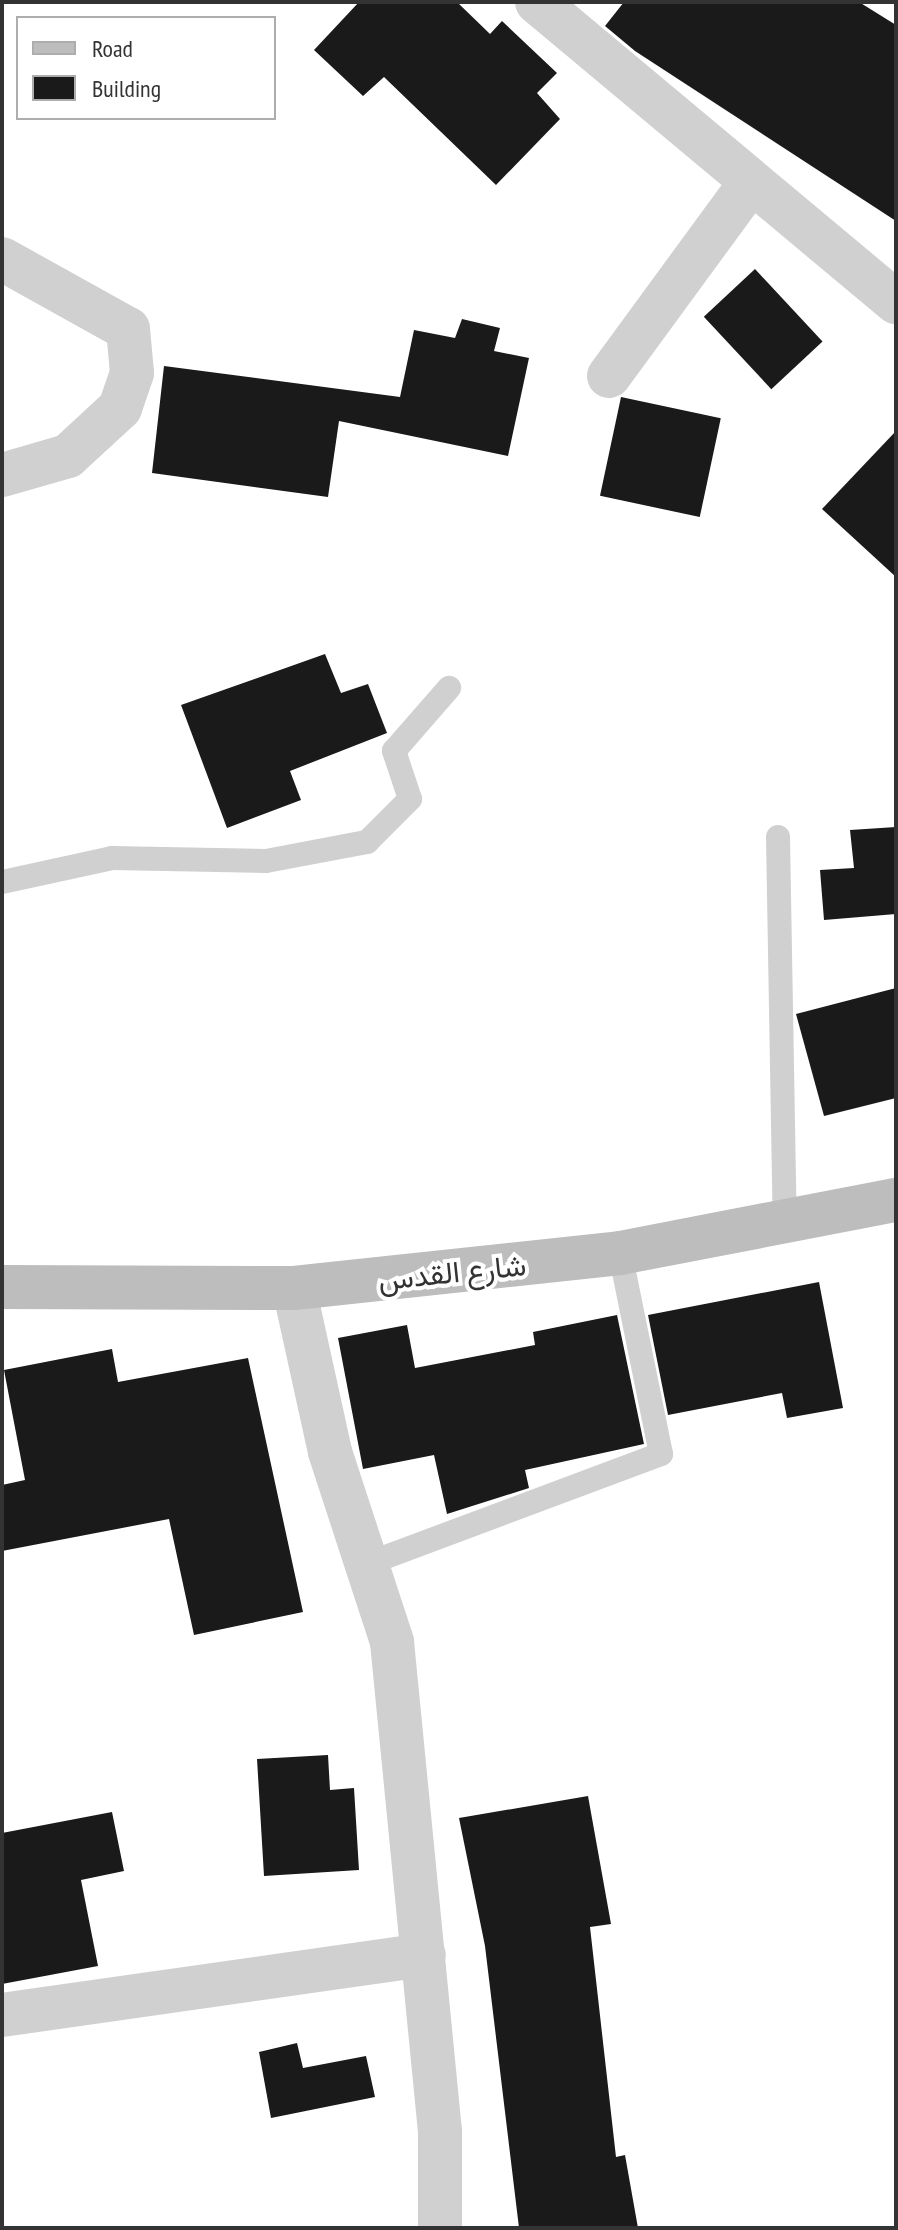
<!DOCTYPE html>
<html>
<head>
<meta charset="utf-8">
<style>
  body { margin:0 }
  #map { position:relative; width:898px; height:2230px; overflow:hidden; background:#fff; font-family:"PT Sans Narrow",Vazirmatn,sans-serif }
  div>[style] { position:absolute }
  .building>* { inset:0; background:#1a1a1a; transform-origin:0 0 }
  .service>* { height:24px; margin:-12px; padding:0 12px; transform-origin:12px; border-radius:12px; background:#d0d0d0 }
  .minor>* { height:44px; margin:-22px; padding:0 22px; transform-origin:22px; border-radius:22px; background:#d0d0d0 }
  .secondary>* { height:44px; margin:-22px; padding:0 22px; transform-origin:22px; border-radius:22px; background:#bdbdbd }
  span { translate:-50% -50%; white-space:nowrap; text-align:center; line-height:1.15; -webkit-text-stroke:8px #fff; paint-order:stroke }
  .street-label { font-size:30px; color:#333 }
  .frame { position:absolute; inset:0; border:4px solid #333; pointer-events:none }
  .legend { position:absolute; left:16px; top:16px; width:260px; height:104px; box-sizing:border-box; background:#fff; border:2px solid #adadad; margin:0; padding:10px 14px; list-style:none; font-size:24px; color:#333 }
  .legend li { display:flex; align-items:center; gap:16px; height:40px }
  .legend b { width:40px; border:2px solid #adadad }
</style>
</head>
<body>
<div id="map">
  <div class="building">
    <i style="clip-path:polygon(359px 2px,457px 2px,490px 34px,502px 21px,557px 73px,537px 93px,560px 119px,496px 185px,384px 77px,363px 96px,314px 50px)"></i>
    <i style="clip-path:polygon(624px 2px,859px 2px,896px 25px,896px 221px,635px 51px,605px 26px)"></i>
    <i style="left:755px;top:269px;width:99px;height:70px;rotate:47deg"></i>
    <i style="clip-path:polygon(462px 319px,500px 328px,494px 351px,529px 358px,508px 456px,339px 421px,328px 497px,152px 473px,164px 366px,400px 397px,414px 330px,455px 338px)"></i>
    <i style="left:621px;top:397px;width:102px;height:101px;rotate:12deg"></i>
    <i style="clip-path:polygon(896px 431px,896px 577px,822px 509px)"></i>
    <i style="clip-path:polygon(325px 654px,341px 693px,368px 684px,387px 733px,290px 771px,301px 800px,227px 828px,181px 705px)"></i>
    <i style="clip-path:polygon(896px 827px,896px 914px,824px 920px,820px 870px,854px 868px,850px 830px)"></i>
    <i style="clip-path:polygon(896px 988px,896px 1098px,824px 1116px,796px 1014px)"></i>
    <i style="clip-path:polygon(819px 1282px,843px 1408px,787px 1418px,782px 1393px,668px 1415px,648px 1315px)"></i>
    <i style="clip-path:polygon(617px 1315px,644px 1444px,525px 1470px,529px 1488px,447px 1514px,434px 1455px,363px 1469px,338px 1338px,407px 1325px,415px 1368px,535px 1345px,533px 1332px)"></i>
    <i style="clip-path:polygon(112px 1349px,118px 1382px,248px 1358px,303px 1612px,194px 1635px,169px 1519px,2px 1551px,2px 1485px,25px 1480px,4px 1370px)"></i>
    <i style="clip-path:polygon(328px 1755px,330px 1790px,354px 1788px,359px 1870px,264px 1876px,257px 1759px)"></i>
    <i style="clip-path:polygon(588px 1796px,611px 1924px,590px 1927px,616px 2157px,625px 2155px,638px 2228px,519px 2228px,485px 1946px,459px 1818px)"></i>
    <i style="clip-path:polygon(112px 1812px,124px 1871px,81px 1880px,98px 1966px,2px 1984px,2px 1833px)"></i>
    <i style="clip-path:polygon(297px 2043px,303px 2068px,366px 2056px,375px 2097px,271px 2118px,259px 2052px)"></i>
  </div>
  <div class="service">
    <i style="left:778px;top:837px;width:389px;rotate:89deg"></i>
    <i style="left:2px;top:882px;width:113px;rotate:-12.3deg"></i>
    <i style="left:112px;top:858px;width:154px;rotate:1.1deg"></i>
    <i style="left:266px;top:861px;width:103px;rotate:-10.7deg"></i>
    <i style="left:367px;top:842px;width:61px;rotate:-45deg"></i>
    <i style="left:410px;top:799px;width:51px;rotate:-108.4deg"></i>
    <i style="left:394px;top:751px;width:84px;rotate:-48.9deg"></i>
    <i style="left:367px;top:1564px;width:314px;rotate:-20.5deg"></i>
    <i style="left:661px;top:1454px;width:205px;rotate:-101.5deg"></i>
  </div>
  <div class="minor">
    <i style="left:537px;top:2px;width:468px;rotate:39.9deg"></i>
    <i style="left:2px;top:259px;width:144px;rotate:29.1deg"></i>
    <i style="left:128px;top:329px;width:44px;rotate:84.8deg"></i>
    <i style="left:132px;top:373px;width:37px;rotate:109deg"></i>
    <i style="left:120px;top:408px;width:71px;rotate:137.3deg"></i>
    <i style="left:68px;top:456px;width:69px;rotate:163.9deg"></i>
    <i style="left:609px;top:376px;width:239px;rotate:-53.8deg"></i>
    <i style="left:294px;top:1288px;width:168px;rotate:77.6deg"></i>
    <i style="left:330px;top:1452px;width:200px;rotate:71.9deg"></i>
    <i style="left:392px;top:1642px;width:491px;rotate:84.4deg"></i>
    <i style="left:440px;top:2131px;width:97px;rotate:90deg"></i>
    <i style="left:2px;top:2015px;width:426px;rotate:-8.1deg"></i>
  </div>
  <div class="secondary">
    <i style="left:2px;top:1287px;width:292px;rotate:0.2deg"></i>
    <i style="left:294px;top:1288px;width:328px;rotate:-6.1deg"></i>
    <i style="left:620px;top:1253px;width:281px;rotate:-10.9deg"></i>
  </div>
  <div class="street-label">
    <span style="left:452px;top:1272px;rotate:-6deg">شارع القدس</span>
  </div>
  <div class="frame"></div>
  <ul class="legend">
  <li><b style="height:10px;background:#bdbdbd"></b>Road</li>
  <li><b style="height:22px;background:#1a1a1a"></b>Building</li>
  </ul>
</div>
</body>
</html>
